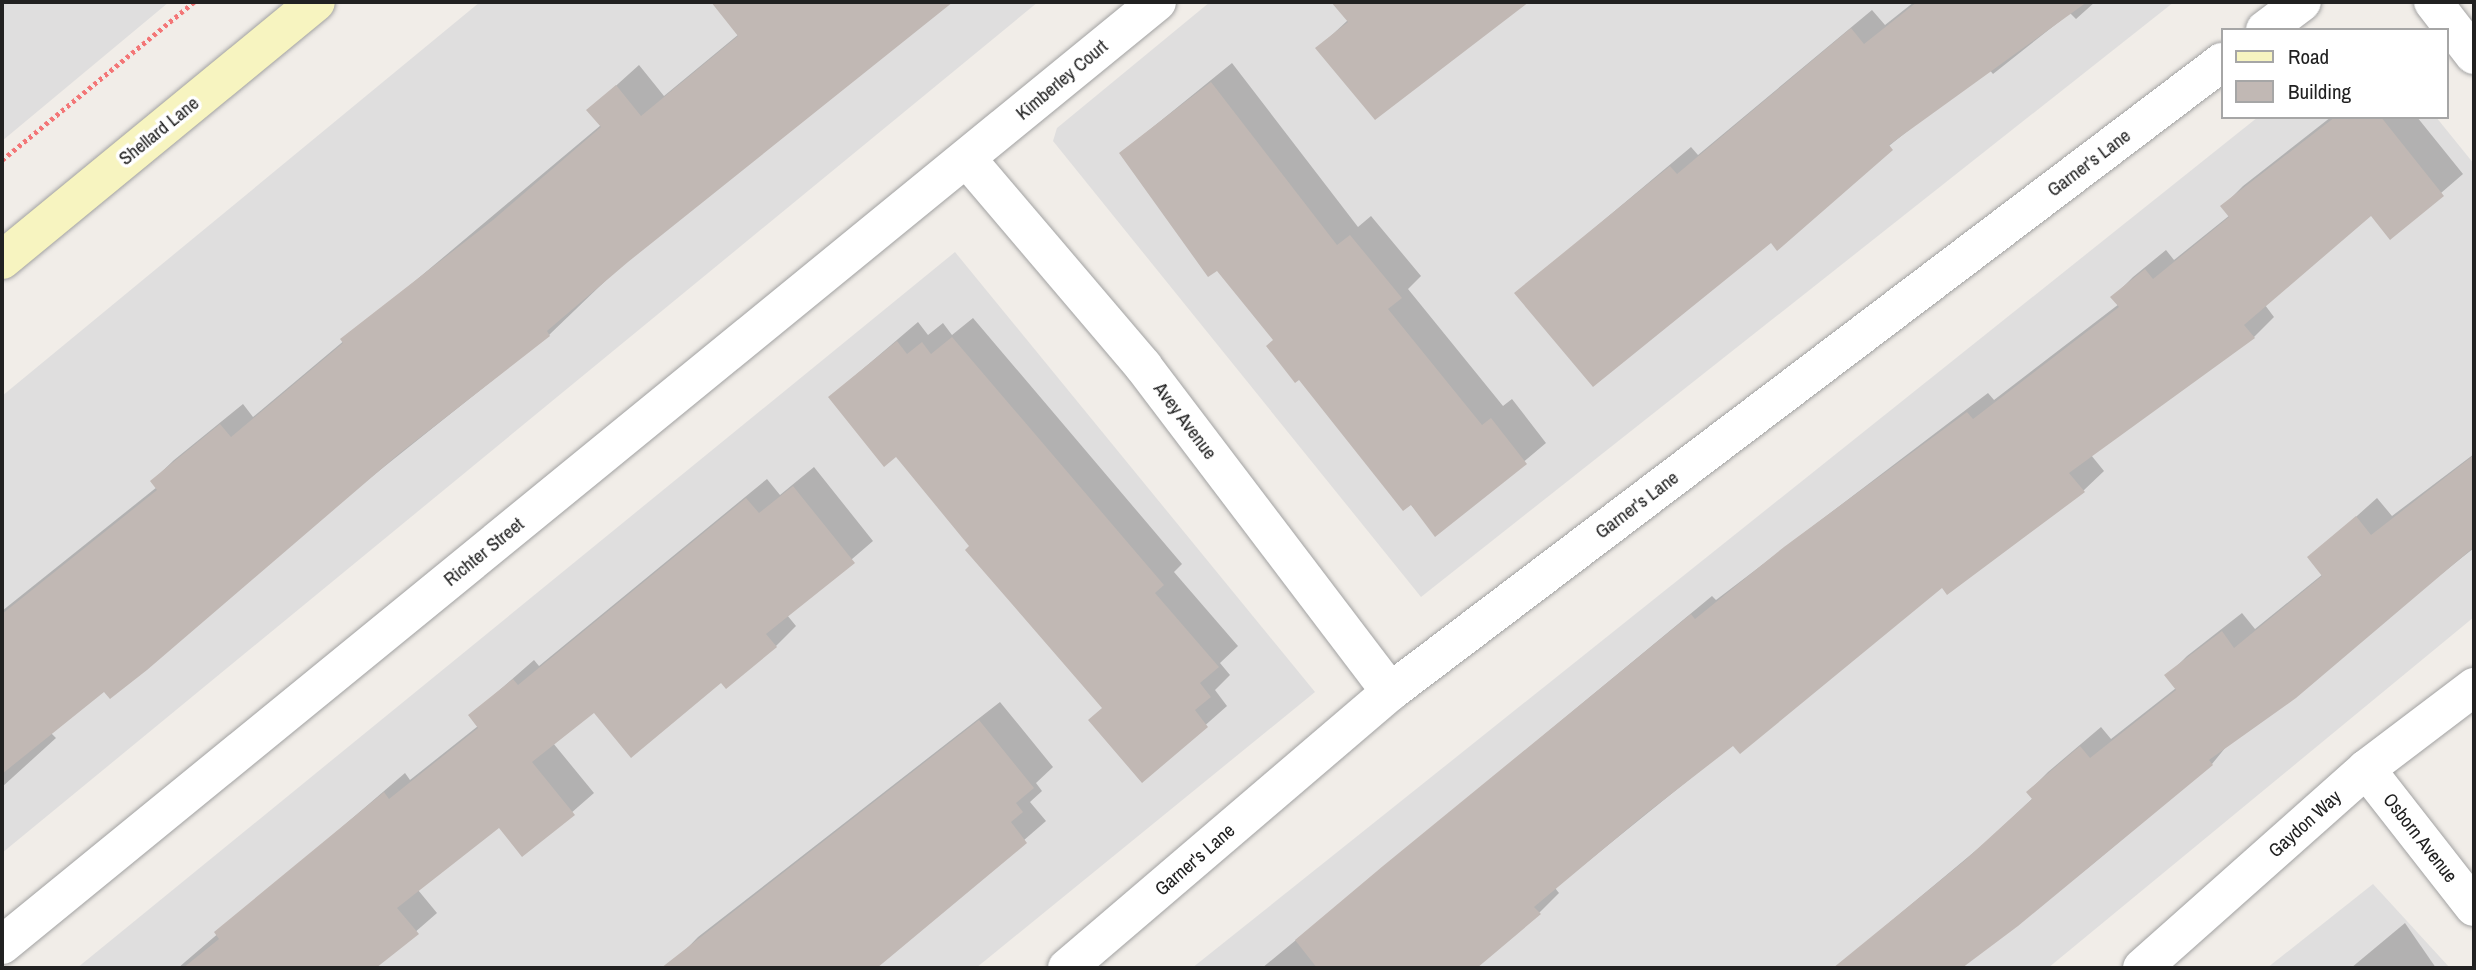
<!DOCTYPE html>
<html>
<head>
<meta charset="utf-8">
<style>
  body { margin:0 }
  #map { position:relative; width:2476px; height:970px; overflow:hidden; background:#f1ede8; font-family:"Archivo Narrow",sans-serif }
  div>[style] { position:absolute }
  .residential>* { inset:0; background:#dfdede }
  .shadow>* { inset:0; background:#0003 }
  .building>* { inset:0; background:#c1b8b4 }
  .path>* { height:4.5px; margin-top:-2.25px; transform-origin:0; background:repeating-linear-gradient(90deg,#f37677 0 3.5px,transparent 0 7px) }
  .roads { filter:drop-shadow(0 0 2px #a2a2a2) drop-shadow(0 0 2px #a2a2a2) }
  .minor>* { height:38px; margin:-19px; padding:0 19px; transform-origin:19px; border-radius:19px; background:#fff }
  .secondary>* { height:38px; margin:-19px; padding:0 19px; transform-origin:19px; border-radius:19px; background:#f7f4c0 }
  span { translate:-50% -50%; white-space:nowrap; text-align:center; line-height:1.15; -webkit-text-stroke:7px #fff; paint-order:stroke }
  .street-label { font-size:19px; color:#212121 }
  .frame { position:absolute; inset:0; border:4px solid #212121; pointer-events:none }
  .legend { position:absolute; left:2221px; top:28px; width:228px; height:91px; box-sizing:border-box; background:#fff; border:2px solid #a6a6a6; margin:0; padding:9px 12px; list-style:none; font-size:21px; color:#212121 }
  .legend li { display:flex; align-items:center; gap:14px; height:35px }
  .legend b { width:35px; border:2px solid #a6a6a6 }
</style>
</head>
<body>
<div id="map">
  <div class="residential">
    <i style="clip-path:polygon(2px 2px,169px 2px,2px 141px)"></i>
    <i style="clip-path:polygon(480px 2px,1038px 2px,2px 853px,2px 396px)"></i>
    <i style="clip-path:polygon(1210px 2px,2174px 2px,1421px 597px,1053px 141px,1057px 128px)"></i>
    <i style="clip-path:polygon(2258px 117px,2436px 117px,2474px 164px,2474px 617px,2048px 968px,1192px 968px)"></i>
    <i style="clip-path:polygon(955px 252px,1315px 692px,976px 968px,77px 968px)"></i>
    <i style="clip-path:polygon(2373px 884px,2450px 968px,2267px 968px)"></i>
  </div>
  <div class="shadow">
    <i style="clip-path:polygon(713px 2px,945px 2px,627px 260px,549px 335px,51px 733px,56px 738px,2px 787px,2px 611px,157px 487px,152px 481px,174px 460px,243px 404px,253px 417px,601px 125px,589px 110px,639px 65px,664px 96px,739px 34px)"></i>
    <i style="clip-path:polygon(1334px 2px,1526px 2px,1375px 118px,1318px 48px,1348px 20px)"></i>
    <i style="clip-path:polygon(1914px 2px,2095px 2px,2076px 19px,2070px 13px,1993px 74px,1987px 67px,1771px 241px,1517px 293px,1691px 147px,1698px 155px,1872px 10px,1885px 25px)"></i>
    <i style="clip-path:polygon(1232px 63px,1358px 227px,1371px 216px,1421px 276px,1408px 289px,1503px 406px,1512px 399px,1546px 443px,1436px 535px,1121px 153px)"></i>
    <i style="clip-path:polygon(2331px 117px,2417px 117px,2463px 174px,2390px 237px,2371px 213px,2265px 305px,2274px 317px,2254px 337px,2091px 455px,2104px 471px,2083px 491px,1948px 592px,1942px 585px,1733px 744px,1555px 888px,1559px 893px,1539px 913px,1463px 968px,1262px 968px,1712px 596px,1716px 600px,1988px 393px,1994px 400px,2119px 304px,2113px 297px,2133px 277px,2166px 250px,2174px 260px,2230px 215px,2223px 206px,2243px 186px)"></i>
    <i style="clip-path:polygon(973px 318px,1182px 564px,1174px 572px,1238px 646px,1220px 663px,1230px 675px,1215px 690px,1227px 706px,1142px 781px,1104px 707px,896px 455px,830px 397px,918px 322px,928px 335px,943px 323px,952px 335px)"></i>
    <i style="clip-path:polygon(2474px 454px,2474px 548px,2230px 742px,2212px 764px,2089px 867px,1960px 968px,1835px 968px,1986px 842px,2033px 798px,2028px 792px,2048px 772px,2101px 727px,2111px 739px,2176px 688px,2167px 676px,2187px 656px,2242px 613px,2255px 629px,2323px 574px,2310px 558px,2377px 498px,2392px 516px)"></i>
    <i style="clip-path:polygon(814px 467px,873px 541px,787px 615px,796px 626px,776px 646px,722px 680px,594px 710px,553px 743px,594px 793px,523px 855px,500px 826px,418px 890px,437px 913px,374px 968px,357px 963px,350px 968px,178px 968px,405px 773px,410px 780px,478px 726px,470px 716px,534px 660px,539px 666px,767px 479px,780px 495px)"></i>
    <i style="clip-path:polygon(1000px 702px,1053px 767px,1036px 783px,1042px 791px,1030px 802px,1046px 821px,901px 947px,874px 968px,668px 968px,698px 937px)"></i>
    <i style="clip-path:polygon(2405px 923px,2436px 968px,2351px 968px)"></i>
  </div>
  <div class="building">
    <i style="clip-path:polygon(711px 2px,953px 2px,628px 262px,547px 331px,550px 336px,400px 453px,147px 670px,110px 699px,104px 692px,2px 774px,2px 614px,157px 490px,150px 481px,220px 424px,231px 437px,343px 343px,340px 339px,493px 220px,601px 127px,586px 110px,616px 85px,641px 116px,738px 36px)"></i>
    <i style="clip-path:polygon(1331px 2px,1529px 2px,1375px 120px,1315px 48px,1348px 22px)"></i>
    <i style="clip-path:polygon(1917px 2px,2087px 2px,1889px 145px,1893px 150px,1777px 251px,1771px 243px,1593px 387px,1514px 293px,1670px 166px,1677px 174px,1851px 28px,1864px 44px)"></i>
    <i style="clip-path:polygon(1211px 82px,1337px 245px,1350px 235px,1402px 298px,1388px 309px,1482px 425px,1491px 418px,1527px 464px,1435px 537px,1411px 505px,1403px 511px,1299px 380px,1295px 383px,1266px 346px,1273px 340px,1217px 271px,1208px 277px,1119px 153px)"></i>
    <i style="clip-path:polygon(2335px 117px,2381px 117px,2444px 196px,2390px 240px,2371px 216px,2244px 325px,2255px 338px,2069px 473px,2085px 492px,1947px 595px,1942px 588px,1740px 754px,1733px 746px,1643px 816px,1534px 907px,1541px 914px,1477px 968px,1317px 968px,1295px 940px,1383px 866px,1691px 614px,1695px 619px,1784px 547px,1967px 412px,1973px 419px,2119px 307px,2110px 297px,2145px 269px,2153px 279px,2229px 217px,2220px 206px)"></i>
    <i style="clip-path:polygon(952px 337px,1164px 585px,1155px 593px,1219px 667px,1200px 683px,1211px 697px,1195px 710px,1208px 727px,1142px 783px,1088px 720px,1102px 708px,965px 550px,969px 546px,896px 457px,884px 467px,828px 397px,897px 341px,907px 354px,922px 342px,931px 354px)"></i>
    <i style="clip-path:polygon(2474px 455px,2474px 547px,2296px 698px,2209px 760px,2213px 765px,2018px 926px,1962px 968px,1833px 968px,1963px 862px,2032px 799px,2026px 792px,2080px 746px,2090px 758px,2176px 690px,2164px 675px,2222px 631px,2234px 648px,2322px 576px,2307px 557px,2356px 516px,2371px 535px)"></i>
    <i style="clip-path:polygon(793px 486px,855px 563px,766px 634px,777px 647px,726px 689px,721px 683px,631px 758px,594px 713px,532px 762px,575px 815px,522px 857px,499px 828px,397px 908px,419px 934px,376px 968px,183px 968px,219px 939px,214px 932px,384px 792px,389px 799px,478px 728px,468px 715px,513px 679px,518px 685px,746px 498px,759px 513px)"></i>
    <i style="clip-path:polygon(979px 720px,1034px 788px,1016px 803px,1023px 812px,1011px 822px,1027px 843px,877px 968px,661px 968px)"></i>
  </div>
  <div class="path">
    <i style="left:2px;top:160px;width:249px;rotate:-39.5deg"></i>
  </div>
  <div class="roads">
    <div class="minor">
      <i style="left:2433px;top:2px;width:67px;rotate:52.3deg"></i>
      <i style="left:2265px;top:30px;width:46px;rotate:-37.1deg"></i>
      <i style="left:967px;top:159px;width:272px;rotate:49.6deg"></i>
      <i style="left:1143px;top:366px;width:409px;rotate:52.8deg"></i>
      <i style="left:2366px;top:769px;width:175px;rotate:52deg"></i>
      <i style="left:2px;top:945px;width:1491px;rotate:-39.23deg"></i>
      <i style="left:1067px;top:968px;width:425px;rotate:-40.5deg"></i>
      <i style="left:1390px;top:692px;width:1044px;rotate:-37.13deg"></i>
      <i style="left:2142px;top:968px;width:300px;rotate:-41.6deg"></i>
      <i style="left:2366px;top:769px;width:136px;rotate:-37.2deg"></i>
    </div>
    <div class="secondary">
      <i style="left:2px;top:260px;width:406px;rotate:-39.4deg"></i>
    </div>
  </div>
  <div class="street-label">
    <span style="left:1062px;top:80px;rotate:-40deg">Kimberley Court</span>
    <span style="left:159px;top:131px;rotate:-39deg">Shellard Lane</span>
    <span style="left:2089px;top:163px;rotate:-37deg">Garner's Lane</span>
    <span style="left:1185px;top:421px;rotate:53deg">Avey Avenue</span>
    <span style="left:1637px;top:505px;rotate:-37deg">Garner's Lane</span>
    <span style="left:484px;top:552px;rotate:-39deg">Richter Street</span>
    <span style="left:2305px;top:824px;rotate:-42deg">Gaydon Way</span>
    <span style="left:2420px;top:838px;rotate:52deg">Osborn Avenue</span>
    <span style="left:1195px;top:860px;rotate:-41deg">Garner's Lane</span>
  </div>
  <div class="frame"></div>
  <ul class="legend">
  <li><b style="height:9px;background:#f7f4c0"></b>Road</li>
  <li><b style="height:19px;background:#c1b8b4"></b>Building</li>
  </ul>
</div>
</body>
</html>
